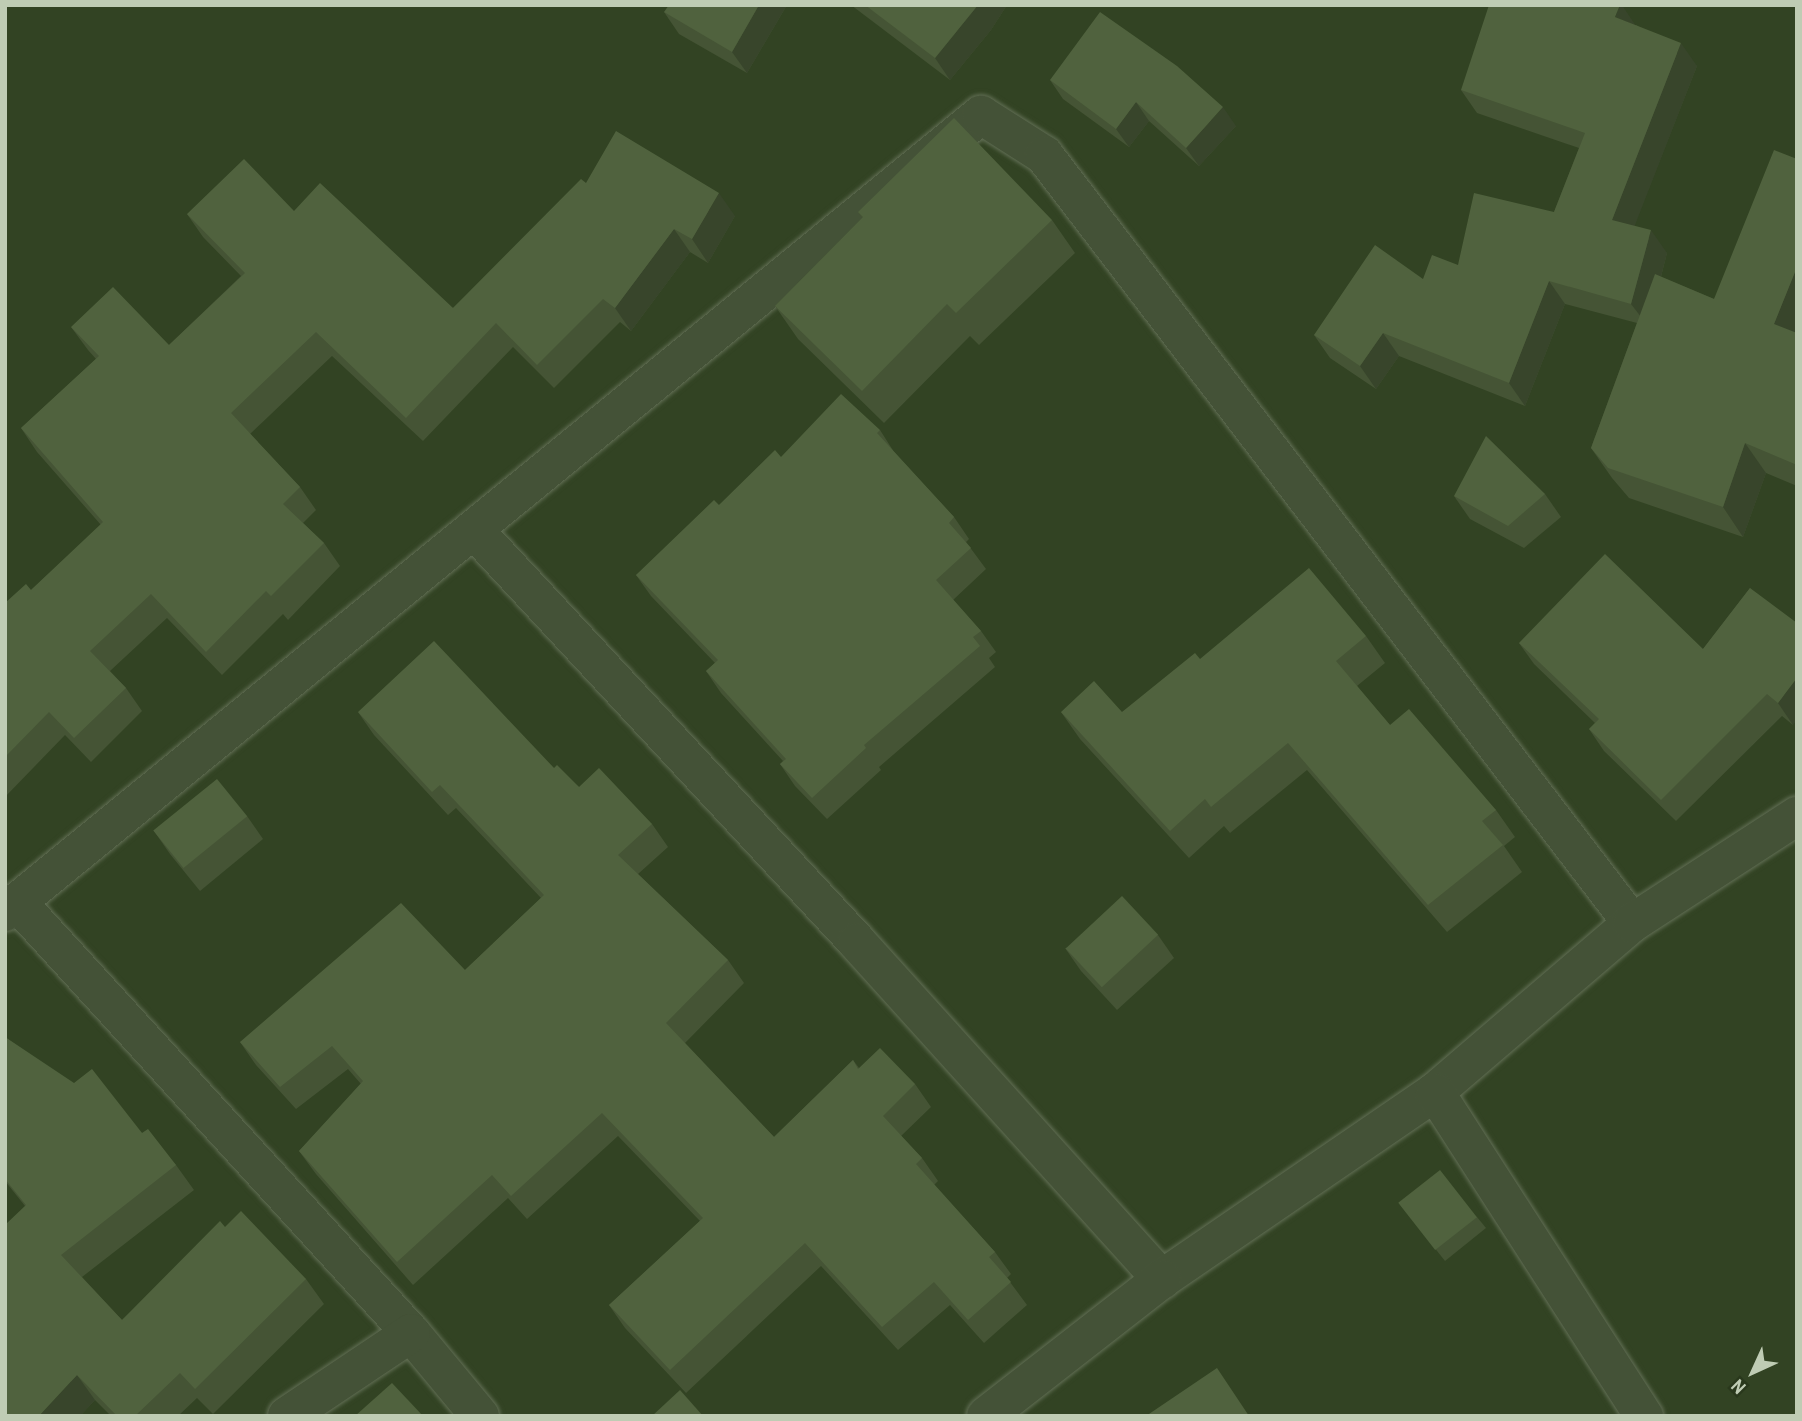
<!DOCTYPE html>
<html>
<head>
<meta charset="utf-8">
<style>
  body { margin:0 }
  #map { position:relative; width:1802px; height:1421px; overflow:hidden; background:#324323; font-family:"Archivo Narrow",sans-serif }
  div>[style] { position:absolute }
  .roads { filter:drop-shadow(0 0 2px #626f55) drop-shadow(0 0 2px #626f55) }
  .minor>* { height:38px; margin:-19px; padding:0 19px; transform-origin:19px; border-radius:19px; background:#445237 }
  .wall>* { inset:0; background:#455435 }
  .shaded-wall>* { inset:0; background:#38452b }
  .building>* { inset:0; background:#50623e; transform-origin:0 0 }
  span { translate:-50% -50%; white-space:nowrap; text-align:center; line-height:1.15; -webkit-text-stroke:5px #29381c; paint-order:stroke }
  .frame { position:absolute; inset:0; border:7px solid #bfccb4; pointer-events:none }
  .north { position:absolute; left:1718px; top:1337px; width:70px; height:70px; -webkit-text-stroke:5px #29381c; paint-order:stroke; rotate:225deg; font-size:19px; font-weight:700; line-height:28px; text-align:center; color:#bfccb4 }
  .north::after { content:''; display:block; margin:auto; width:24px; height:32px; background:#bfccb4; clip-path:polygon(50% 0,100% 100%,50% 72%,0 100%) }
</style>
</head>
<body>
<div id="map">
  <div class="roads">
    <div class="minor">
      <i style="left:475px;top:531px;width:561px;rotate:47.09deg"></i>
      <i style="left:857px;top:942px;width:455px;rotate:47.9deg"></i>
      <i style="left:17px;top:902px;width:584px;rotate:47.57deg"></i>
      <i style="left:411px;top:1333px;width:108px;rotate:50.3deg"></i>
      <i style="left:5px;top:912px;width:1260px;rotate:-39.24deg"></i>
      <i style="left:981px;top:115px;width:75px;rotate:32.4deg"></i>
      <i style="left:1044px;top:155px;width:967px;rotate:52.56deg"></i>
      <i style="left:1632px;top:923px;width:260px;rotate:139.4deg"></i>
      <i style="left:1435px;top:1092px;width:331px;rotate:145.6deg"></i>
      <i style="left:1162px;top:1279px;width:223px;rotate:142.1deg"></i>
      <i style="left:1632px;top:923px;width:197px;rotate:-33deg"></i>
      <i style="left:1435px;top:1092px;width:386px;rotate:57.2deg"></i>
      <i style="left:287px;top:1416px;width:149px;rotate:-33.8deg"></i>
    </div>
  </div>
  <div class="wall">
    <i style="clip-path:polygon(787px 5px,747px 73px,679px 34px,664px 12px)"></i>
    <i style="clip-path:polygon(851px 5px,1007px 5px,991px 30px,950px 80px)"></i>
    <i style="clip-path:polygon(1636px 25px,1697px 66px,1634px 226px,1667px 253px,1661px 277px,1714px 299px,1797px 159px,1797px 486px,1766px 473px,1743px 537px,1629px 498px,1612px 478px,1591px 448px,1637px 323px,1565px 304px,1525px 406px,1399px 356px,1376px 389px,1330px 358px,1314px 335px,1423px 279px,1458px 265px,1554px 212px,1579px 148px,1477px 113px,1461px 90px)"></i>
    <i style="clip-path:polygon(1050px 80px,1236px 126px,1199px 166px,1149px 121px,1129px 147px,1063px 99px)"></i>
    <i style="clip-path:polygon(586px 183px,735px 216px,708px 263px,690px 252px,631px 331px,620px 322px,554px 388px,513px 347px,423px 441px,332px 356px,250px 434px,300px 487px,316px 510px,303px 523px,324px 543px,340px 566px,288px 620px,283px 614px,222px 675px,167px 618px,110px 671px,126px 688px,142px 711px,91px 762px,65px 735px,5px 797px,5px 603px,31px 590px,101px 525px,37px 452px,21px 428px,96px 359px,88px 350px,71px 327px,169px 345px,241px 276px,203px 237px,187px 214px,294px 211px,453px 308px)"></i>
    <i style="clip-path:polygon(858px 212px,1052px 220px,1075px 253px,979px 345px,970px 336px,884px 423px,798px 339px,775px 306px,862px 218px)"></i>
    <i style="clip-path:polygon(880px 430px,894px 452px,954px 517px,969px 539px,966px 542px,986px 569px,953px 600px,981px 631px,996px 652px,989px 658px,995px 667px,879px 767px,881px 770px,827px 819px,795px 786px,780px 764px,783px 761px,721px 693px,706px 671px,715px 663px,651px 596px,636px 575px,719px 505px,781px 457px)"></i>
    <i style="clip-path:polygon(1545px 494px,1561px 517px,1524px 548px,1470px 519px,1454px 496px)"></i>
    <i style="clip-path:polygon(1750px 588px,1793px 725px,1782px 716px,1676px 821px,1604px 751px,1589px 729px,1595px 723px,1534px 664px,1519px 643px,1703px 649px)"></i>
    <i style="clip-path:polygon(1366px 636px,1385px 663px,1357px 686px,1390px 725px,1496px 810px,1515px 837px,1504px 846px,1522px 872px,1447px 932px,1307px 770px,1230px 833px,1224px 826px,1189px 858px,1080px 739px,1061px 712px,1122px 712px,1200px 659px)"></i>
    <i style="clip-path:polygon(358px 712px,554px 768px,579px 787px,652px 824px,668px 847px,638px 874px,728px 960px,744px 983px,685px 1043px,774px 1137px,853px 1060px,859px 1068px,915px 1084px,931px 1107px,901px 1136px,922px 1158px,938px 1181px,934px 1185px,995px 1252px,1011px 1274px,1007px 1278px,1027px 1305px,984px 1343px,950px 1305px,898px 1350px,821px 1266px,686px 1393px,625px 1328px,609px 1305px,700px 1221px,618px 1136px,527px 1219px,508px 1198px,413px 1285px,316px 1174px,299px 1151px,361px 1084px,348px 1069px,296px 1109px,256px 1065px,240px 1042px,465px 970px,541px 898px,456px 808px,448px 815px,374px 735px)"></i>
    <i style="clip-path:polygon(247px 816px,263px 839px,200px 891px,170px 854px,154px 831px)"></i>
    <i style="clip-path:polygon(1158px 935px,1174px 958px,1117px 1010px,1081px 971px,1065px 948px)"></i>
    <i style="clip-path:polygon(5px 1037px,142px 1133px,176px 1165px,194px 1190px,82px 1277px,122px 1320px,225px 1227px,306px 1279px,324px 1304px,213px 1414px,197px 1398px,178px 1416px,111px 1416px,95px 1400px,80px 1416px,25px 1206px,5px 1181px)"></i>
    <i style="clip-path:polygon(1399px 1203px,1477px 1217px,1486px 1228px,1445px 1261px)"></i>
  </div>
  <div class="shaded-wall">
    <i style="clip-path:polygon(759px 5px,787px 5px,747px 73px,732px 52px)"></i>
    <i style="clip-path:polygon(978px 5px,1007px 5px,991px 30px,950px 80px,935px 58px)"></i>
    <i style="clip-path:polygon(1620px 5px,1622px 5px,1636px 26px,1615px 17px)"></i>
    <i style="clip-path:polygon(1681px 43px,1697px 66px,1628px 243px,1612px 220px)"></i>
    <i style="clip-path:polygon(1136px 102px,1149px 121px,1129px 147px,1116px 129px)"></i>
    <i style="clip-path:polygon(1223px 107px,1236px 126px,1199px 166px,1186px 148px)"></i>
    <i style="clip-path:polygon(719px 193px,735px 216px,708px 263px,692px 239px)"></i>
    <i style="clip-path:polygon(674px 229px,690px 252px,631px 331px,615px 308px)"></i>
    <i style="clip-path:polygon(1651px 230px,1667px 253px,1648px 326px,1631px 304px)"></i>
    <i style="clip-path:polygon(1797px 267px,1797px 349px,1774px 324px)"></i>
    <i style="clip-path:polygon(1549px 281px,1565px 304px,1525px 406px,1509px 383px)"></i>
    <i style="clip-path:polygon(1383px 333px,1399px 356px,1376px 389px,1360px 366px)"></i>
    <i style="clip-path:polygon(1745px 443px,1766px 473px,1743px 537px,1723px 507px)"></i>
    <i style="clip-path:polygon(1797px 678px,1797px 720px,1793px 725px,1778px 703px)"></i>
    <i style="clip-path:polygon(77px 1375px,95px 1400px,80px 1416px,39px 1416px)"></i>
  </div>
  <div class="building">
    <i style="clip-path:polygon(669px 5px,759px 5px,732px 52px,664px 12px)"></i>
    <i style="clip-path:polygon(865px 5px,978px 5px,935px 58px)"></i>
    <i style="clip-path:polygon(1489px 5px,1620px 5px,1615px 17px,1681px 43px,1612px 220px,1651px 230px,1631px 304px,1549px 281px,1509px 383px,1383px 333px,1360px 366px,1314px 335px,1375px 245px,1423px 279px,1432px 255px,1458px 265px,1474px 193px,1554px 212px,1585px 133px,1461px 90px)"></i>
    <i style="clip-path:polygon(1100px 12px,1177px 66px,1223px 107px,1186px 148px,1136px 102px,1116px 129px,1050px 80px)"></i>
    <i style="clip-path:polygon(954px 118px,1052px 220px,956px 313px,947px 304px,862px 391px,775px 306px,863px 217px,858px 212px)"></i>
    <i style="clip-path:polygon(616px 131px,719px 193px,692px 239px,674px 229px,615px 308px,603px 299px,537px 365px,496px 323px,406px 418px,316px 332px,231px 413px,300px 487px,283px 504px,324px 543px,271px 596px,266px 591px,206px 652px,151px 594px,90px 651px,126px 688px,74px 738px,49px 712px,5px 757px,5px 603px,26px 584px,31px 590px,103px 522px,21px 428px,99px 356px,71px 327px,113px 287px,169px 345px,245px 273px,187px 214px,244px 159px,294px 211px,320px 183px,453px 308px,581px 179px,586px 183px)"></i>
    <i style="clip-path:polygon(1774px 150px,1797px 159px,1797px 267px,1774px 324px,1797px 333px,1797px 465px,1745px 443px,1723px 507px,1608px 468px,1591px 448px,1655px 274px,1714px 299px)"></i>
    <i style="clip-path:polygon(841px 394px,880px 430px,877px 433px,954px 517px,949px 523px,971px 548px,936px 580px,981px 631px,973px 637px,980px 646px,864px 745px,866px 748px,812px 798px,780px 764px,786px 759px,706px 671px,718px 660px,636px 575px,714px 500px,719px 505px,775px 450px,781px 457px)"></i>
    <i style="clip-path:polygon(1486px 436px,1545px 494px,1508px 526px,1454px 496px)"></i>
    <i style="clip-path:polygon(1605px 554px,1703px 649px,1750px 588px,1797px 623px,1797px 678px,1778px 703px,1767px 694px,1661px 800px,1589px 729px,1599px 719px,1519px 643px)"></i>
    <i style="clip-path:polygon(1309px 568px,1366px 636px,1336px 661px,1390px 725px,1409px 709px,1496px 810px,1482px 821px,1503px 845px,1428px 905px,1288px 743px,1211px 807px,1205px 799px,1170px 831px,1061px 712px,1094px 681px,1122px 712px,1195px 653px,1200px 659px)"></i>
    <i style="clip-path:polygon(434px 641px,554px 768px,557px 765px,579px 787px,599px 768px,652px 824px,618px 855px,728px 960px,666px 1023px,774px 1137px,853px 1060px,858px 1069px,880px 1048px,915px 1084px,883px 1116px,922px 1158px,916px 1164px,995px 1252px,989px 1257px,1011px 1282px,968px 1320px,934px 1282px,882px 1327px,805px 1243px,670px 1370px,609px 1305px,703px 1218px,602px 1113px,511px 1196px,492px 1175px,397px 1262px,299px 1151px,363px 1081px,332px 1046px,280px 1087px,240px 1042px,401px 903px,465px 970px,544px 895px,440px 785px,432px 792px,358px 712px)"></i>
    <i style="left:217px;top:779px;width:48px;height:82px;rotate:51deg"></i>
    <i style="left:1122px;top:896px;width:53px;height:77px;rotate:47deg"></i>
    <i style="clip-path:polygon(5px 1037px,74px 1083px,92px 1069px,142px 1133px,148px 1129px,176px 1165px,61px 1255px,122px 1320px,220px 1221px,225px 1227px,241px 1211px,306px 1279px,195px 1389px,180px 1373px,135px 1416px,117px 1416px,77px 1375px,39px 1416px,5px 1416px,5px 1225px,26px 1205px,5px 1179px)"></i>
    <i style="left:1440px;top:1170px;width:60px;height:53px;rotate:52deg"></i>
    <i style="clip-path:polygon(1217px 1368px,1249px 1416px,1146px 1416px)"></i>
    <i style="clip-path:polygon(392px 1383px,423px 1416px,355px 1416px)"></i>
    <i style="clip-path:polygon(680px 1390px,703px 1416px,652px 1416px)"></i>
  </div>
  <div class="frame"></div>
  <div class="north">N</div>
</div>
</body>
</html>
